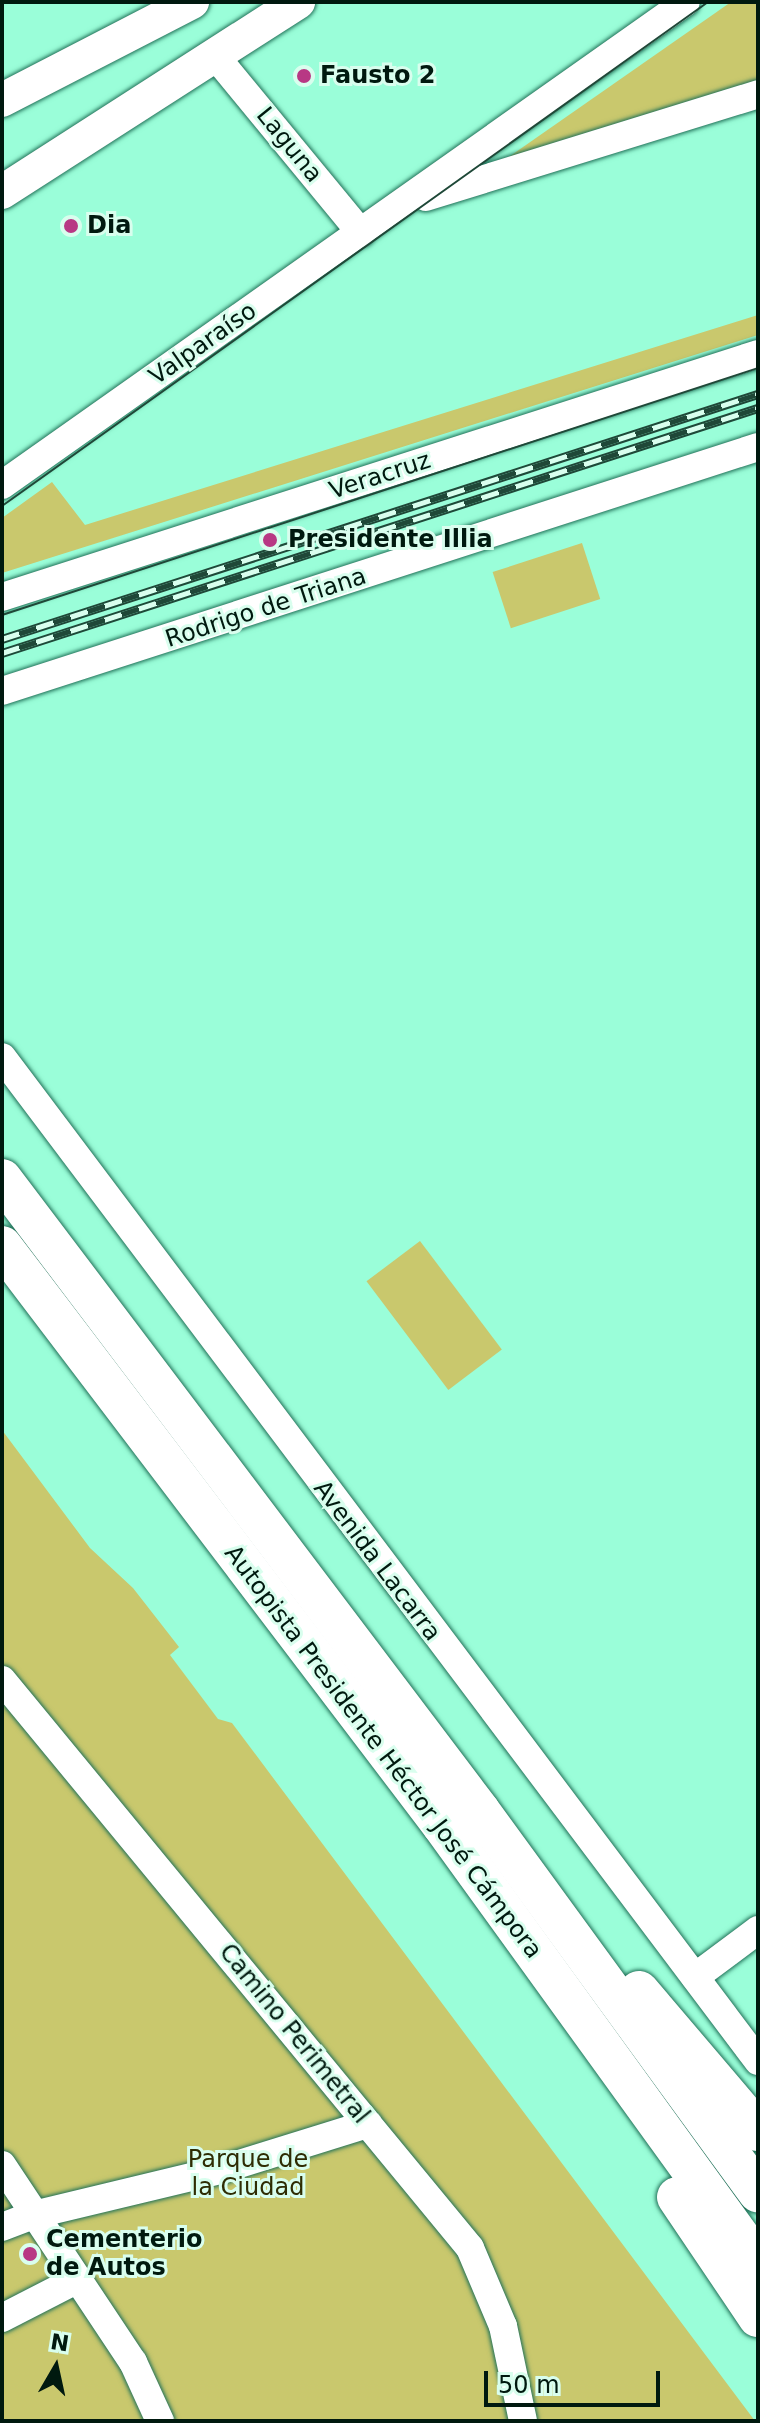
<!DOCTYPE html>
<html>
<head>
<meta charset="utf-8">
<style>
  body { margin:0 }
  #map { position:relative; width:760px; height:2423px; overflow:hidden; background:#9afed9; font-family:"DejaVu Sans",sans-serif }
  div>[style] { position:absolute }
  .green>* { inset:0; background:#c9c86d; transform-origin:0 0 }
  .roads { filter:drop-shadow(0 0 2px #217158) drop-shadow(0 0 2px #217158) }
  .minor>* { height:28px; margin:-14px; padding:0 14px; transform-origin:14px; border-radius:14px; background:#fff }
  .major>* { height:34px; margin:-17px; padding:0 17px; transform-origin:17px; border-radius:17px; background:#fff }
  .highway>* { height:40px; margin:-20px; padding:0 20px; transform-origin:20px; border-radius:20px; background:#fff }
  .tram>* { height:2px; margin:-1px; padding:0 1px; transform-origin:1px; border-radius:1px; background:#1f4838 }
  .rail>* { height:9px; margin-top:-4.5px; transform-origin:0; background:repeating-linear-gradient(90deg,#d9feee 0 18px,#1f4838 0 36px); box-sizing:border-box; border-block:2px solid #1f4838 }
  .dots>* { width:22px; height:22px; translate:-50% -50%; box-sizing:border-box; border:4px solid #d9feee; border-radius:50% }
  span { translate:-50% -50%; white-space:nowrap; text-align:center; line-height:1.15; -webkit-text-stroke:6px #d9feee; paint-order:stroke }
  .poi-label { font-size:24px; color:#00190f; font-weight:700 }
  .left { translate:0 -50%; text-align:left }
  .street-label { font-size:24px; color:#00190f }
  .park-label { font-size:24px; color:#2e2c03 }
  .frame { position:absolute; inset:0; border:4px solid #00190f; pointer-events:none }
  .north { position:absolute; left:16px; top:2327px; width:80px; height:80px; -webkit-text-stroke:6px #d9feee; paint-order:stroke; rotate:9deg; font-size:22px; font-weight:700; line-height:32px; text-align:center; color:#00190f }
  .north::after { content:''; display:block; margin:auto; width:28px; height:36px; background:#00190f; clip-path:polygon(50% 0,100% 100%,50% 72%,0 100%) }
  .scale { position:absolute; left:484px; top:2371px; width:176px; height:36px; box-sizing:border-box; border:4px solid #00190f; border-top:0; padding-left:10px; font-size:24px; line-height:28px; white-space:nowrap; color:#00190f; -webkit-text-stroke:6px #d9feee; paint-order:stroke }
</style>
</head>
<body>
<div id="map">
  <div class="green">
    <i style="clip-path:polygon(731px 2px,758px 2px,758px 80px,493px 168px)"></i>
    <i style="clip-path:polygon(758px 315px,758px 335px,2px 573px,2px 518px,52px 482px,85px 525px)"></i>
    <i style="left:582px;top:543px;width:59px;height:94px;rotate:72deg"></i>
    <i style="left:420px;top:1241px;width:136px;height:67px;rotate:53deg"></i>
    <i style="clip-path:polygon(2px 1430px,90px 1548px,133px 1588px,179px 1647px,170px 1655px,218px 1719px,232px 1723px,755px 2421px,2px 2421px)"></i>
  </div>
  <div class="roads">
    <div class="minor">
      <i style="left:216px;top:57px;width:228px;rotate:50.5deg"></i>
      <i style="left:426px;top:197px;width:348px;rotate:-17.2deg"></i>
      <i style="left:2px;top:485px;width:837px;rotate:-35.23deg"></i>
      <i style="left:2px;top:597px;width:794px;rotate:-17.82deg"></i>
      <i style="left:2px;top:691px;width:794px;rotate:-17.89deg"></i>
      <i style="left:2px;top:1057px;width:1257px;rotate:53.02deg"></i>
      <i style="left:2px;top:1680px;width:736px;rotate:50.51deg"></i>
      <i style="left:470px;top:2248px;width:85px;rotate:67.1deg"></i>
      <i style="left:503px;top:2326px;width:97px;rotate:78.1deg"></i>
      <i style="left:695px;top:1977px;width:79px;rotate:-36.7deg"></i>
      <i style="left:2px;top:2165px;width:237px;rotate:56.4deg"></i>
      <i style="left:133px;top:2362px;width:65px;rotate:65.4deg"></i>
      <i style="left:2px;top:2227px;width:33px;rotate:-21deg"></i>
      <i style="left:33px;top:2215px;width:192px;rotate:-13.5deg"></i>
      <i style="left:220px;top:2170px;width:155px;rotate:-17.3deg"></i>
      <i style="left:2px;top:2318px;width:81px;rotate:-27.2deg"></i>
    </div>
    <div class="major">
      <i style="left:2px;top:100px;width:214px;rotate:-27.3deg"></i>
      <i style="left:2px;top:192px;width:352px;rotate:-32.7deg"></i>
    </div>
    <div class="highway">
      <i style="left:2px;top:1179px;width:792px;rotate:52.9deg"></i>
      <i style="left:480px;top:1811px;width:472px;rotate:53.9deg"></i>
      <i style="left:2px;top:1246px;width:727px;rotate:52.77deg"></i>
      <i style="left:442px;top:1825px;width:539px;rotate:54.13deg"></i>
      <i style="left:639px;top:1991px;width:184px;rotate:49.6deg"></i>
      <i style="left:677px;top:2197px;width:145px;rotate:56deg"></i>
    </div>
  </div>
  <div class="tram">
    <i style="left:2px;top:506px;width:867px;rotate:-35.52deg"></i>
    <i style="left:2px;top:615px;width:795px;rotate:-18.09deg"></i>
  </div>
  <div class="rail">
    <i style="left:2px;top:639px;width:795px;rotate:-17.96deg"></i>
    <i style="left:2px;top:653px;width:795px;rotate:-17.96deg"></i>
  </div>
  <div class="dots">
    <i style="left:304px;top:76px;background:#b83884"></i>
    <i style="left:71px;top:226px;background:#b83884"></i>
    <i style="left:270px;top:540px;background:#b83884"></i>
    <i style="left:30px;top:2254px;background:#b83884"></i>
  </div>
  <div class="poi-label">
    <span class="left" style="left:320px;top:76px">Fausto 2</span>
    <span class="left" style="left:87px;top:226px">Dia</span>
    <span class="left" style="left:288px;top:540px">Presidente Illia</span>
    <span class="left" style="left:46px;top:2254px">Cementerio<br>de Autos</span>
  </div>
  <div class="street-label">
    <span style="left:289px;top:145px;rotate:51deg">Laguna</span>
    <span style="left:203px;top:344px;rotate:-35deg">Valparaíso</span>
    <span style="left:380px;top:476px;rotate:-18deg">Veracruz</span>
    <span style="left:266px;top:608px;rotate:-18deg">Rodrigo de Triana</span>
    <span style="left:377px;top:1561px;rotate:53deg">Avenida Lacarra</span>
    <span style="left:383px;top:1752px;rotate:53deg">Autopista Presidente Héctor José Cámpora</span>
    <span style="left:294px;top:2034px;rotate:51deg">Camino Perimetral</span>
  </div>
  <div class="park-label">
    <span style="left:248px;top:2174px">Parque de<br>la Ciudad</span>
  </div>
  <div class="frame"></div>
  <div class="north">N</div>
  <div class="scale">50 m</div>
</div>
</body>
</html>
